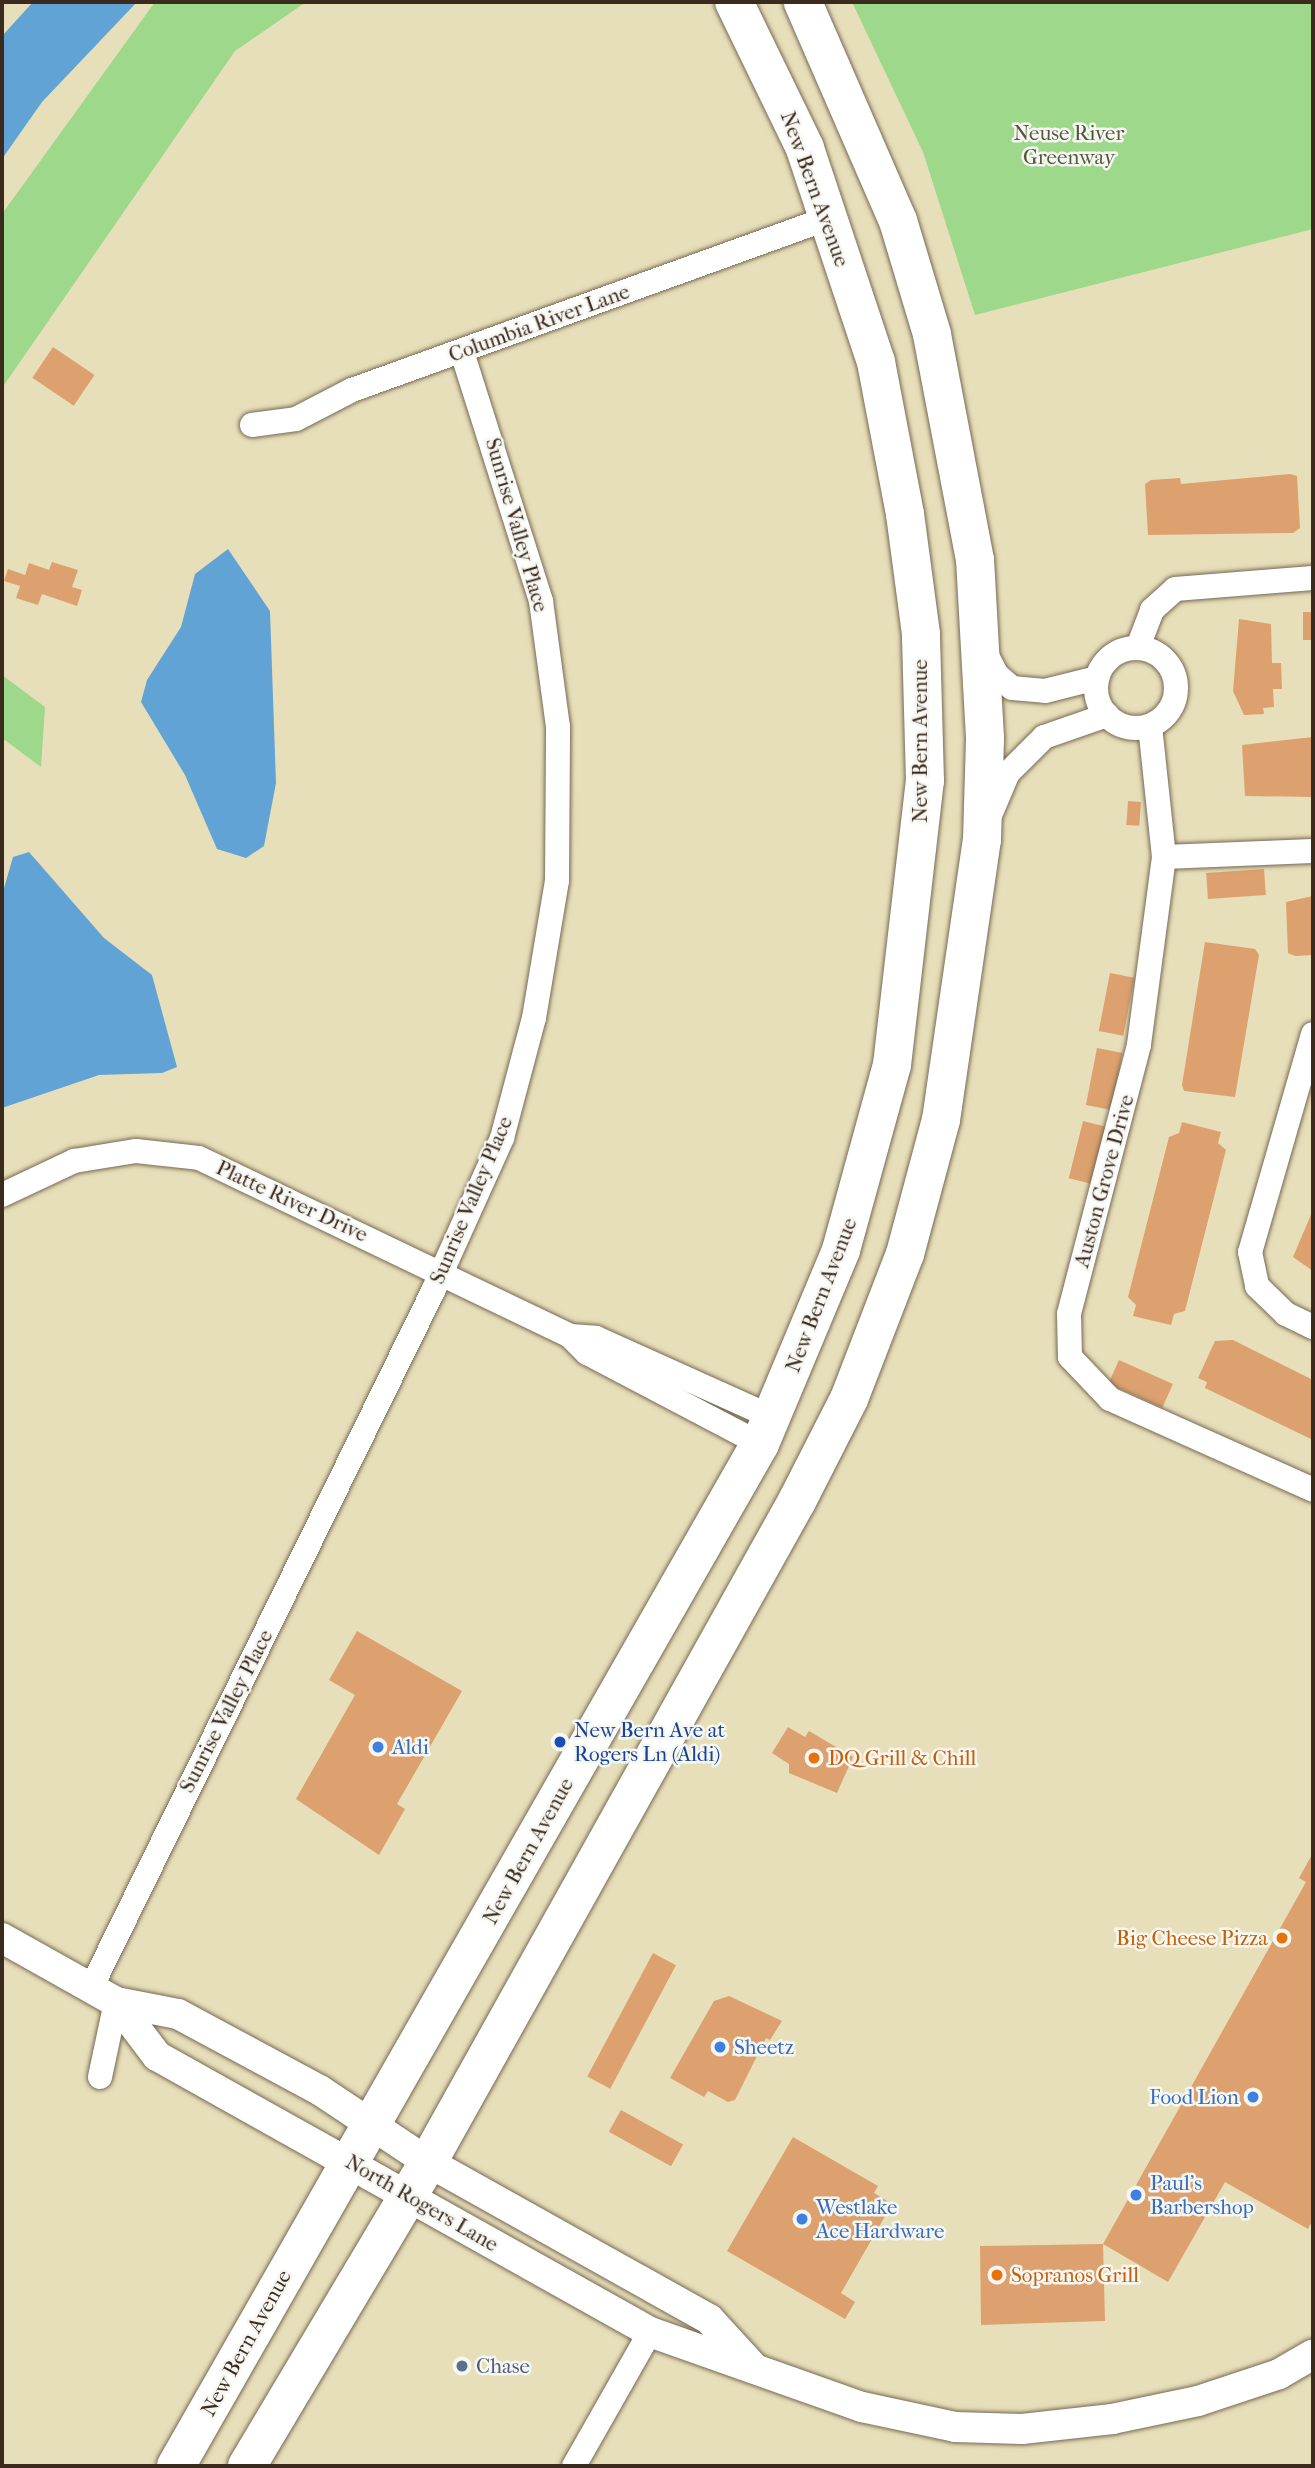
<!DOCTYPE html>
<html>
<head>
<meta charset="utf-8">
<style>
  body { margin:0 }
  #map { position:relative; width:1315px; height:2468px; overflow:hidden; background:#e7dfb9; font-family:"IM FELL French Canon",serif }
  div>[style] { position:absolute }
  .green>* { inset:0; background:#9dd88b }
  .water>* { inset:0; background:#62a3d5 }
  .building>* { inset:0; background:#dca16e; transform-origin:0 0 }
  .roads { filter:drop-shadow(0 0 2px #776954) drop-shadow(0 0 2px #776954) }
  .minor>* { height:24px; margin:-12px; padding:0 12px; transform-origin:12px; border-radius:12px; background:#fff }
  .minor>.ring { margin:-12px; padding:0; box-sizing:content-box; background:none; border:24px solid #fff; border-radius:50% }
  .tertiary>* { height:30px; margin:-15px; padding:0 15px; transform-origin:15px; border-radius:15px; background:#fff }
  .primary>* { height:38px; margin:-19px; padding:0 19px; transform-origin:19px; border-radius:19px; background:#fff }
  .dots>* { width:19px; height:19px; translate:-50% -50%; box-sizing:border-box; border:4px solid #f6f6f2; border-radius:50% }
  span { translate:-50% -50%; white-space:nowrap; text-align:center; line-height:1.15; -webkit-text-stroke:5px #f6f6f2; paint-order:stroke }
  .park-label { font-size:21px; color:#545639 }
  .street-label { font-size:21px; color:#3b2a1e }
  .transit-label { font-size:21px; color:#164399 }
  .left { translate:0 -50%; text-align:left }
  .shop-label { font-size:21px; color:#366cbe }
  .right { translate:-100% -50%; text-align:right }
  .food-label { font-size:21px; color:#c56008 }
  .service-label { font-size:21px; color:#4e5e75 }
  .frame { position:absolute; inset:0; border:4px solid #3b2a1e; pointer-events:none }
</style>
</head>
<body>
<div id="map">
  <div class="green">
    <i style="clip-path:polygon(155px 2px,306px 2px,235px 51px,2px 388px,2px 214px)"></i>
    <i style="clip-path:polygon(852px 2px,1313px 2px,1313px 229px,975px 315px,923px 152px)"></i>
    <i style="clip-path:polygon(2px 675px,45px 707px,41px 767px,2px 738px)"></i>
  </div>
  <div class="water">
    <i style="clip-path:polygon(33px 2px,137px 2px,42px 102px,2px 159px,2px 36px)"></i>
    <i style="clip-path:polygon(228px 549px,270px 611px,276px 783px,264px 846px,246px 858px,217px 849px,185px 775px,141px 702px,147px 680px,181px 627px,195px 574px)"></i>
    <i style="clip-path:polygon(29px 852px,104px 938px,152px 975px,177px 1067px,162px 1073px,99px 1075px,2px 1108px,2px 895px,13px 857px)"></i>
  </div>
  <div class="building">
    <i style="left:53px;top:347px;width:50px;height:37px;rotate:34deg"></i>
    <i style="clip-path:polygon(1290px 474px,1297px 476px,1300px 528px,1293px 533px,1148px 535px,1145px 484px,1151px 480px,1180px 478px,1181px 484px)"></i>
    <i style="clip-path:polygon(52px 562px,78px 570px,72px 587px,82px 590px,77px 606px,42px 594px,38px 605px,16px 598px,20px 586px,4px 581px,8px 569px,25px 575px,29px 563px,49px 570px)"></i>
    <i style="left:1303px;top:612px;width:10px;height:28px"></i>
    <i style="clip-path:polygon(1239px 619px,1271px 624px,1272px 663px,1281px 663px,1282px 689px,1273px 689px,1274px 707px,1263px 708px,1264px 714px,1244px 715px,1233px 691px)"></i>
    <i style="clip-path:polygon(1313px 737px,1313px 797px,1245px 796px,1242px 745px)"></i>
    <i style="left:1128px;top:801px;width:13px;height:24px;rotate:4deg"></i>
    <i style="left:1264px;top:869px;width:26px;height:58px;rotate:86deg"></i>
    <i style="clip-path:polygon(1313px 896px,1313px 955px,1295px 956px,1288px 953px,1286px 902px)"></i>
    <i style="clip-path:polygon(1205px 942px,1255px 949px,1259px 955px,1235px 1097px,1184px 1091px,1182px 1085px)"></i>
    <i style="left:1110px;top:973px;width:25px;height:59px;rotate:11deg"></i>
    <i style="left:1097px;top:1048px;width:26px;height:58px;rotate:11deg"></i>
    <i style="left:1083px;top:1121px;width:25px;height:59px;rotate:14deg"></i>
    <i style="clip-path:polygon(1182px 1122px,1221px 1132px,1218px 1143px,1226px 1150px,1185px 1311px,1174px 1314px,1171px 1325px,1133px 1316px,1136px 1305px,1128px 1297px,1169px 1137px,1179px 1133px)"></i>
    <i style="clip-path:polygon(1313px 1210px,1313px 1271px,1293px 1257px)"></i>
    <i style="clip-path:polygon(1233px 1340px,1313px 1380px,1313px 1440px,1205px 1388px,1207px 1382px,1198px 1378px,1215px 1341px)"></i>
    <i style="left:1119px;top:1360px;width:59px;height:26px;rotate:24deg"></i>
    <i style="clip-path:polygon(357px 1631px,462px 1691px,397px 1804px,405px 1809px,379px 1855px,296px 1799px,355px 1695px,329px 1680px)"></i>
    <i style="clip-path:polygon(788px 1727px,805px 1737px,809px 1731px,853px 1757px,837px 1793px,789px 1773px,789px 1764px,772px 1753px)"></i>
    <i style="clip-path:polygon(1313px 1853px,1313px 2219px,1308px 2229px,1225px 2182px,1168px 2282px,1103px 2244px,1105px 2321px,981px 2325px,980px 2246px,1103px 2244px,1306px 1882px,1299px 1878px)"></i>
    <i style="left:653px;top:1953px;width:26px;height:140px;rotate:28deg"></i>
    <i style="clip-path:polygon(729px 1996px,782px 2021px,770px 2040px,766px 2038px,735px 2100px,728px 2102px,708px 2091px,704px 2097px,670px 2078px,714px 2001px)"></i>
    <i style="left:621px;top:2110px;width:71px;height:25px;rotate:29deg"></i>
    <i style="clip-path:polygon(793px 2137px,878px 2186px,874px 2193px,892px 2204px,841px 2293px,855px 2302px,845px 2319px,727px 2251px)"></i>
  </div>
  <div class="roads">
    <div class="minor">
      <i style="left:252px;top:425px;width:44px;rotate:-7.8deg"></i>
      <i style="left:296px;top:419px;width:63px;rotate:-27.4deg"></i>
      <i style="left:352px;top:390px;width:504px;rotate:-19.84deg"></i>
      <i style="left:1138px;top:647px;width:40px;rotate:-69deg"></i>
      <i style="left:1152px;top:610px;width:31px;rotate:-42deg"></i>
      <i style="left:1175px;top:589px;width:138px;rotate:-4.6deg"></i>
      <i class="ring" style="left:1096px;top:648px;width:56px;height:56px"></i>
      <i style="left:984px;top:650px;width:27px;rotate:63deg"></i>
      <i style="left:996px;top:674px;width:21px;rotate:41deg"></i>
      <i style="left:1012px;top:688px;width:33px;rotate:5deg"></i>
      <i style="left:1045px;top:691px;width:54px;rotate:-14deg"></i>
      <i style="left:1150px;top:726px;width:132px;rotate:83.9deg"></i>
      <i style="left:1164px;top:857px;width:190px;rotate:97.6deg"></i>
      <i style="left:1139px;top:1045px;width:278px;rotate:104.6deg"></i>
      <i style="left:1069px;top:1314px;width:43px;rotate:88.7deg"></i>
      <i style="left:1070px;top:1357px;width:58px;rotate:46.4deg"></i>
      <i style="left:1110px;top:1399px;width:222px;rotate:24.1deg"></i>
      <i style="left:991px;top:813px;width:43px;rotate:-67deg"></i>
      <i style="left:1008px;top:773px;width:51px;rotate:-45deg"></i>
      <i style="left:1044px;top:737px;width:67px;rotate:-19.2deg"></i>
      <i style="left:1164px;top:857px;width:149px;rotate:-2.3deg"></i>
      <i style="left:1313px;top:1034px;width:227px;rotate:106.1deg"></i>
      <i style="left:1250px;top:1252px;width:35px;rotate:78deg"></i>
      <i style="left:1257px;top:1286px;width:40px;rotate:44deg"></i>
      <i style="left:1286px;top:1314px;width:30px;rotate:26deg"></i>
      <i style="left:2px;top:1195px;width:80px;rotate:-25.3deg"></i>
      <i style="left:74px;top:1161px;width:63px;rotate:-9.2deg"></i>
      <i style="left:136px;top:1151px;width:63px;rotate:6.3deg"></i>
      <i style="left:199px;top:1158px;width:411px;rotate:25.6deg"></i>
      <i style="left:570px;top:1336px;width:24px;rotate:45deg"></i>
      <i style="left:587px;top:1353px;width:195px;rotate:27.7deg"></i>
      <i style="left:570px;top:1336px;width:26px;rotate:4deg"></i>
      <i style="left:596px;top:1338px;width:193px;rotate:24.2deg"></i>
      <i style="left:91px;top:1988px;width:776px;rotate:-63.86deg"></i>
      <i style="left:433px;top:1291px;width:168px;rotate:-65.7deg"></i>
      <i style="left:502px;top:1138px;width:124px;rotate:-75.1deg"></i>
      <i style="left:534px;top:1018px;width:139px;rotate:-80.5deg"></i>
      <i style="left:557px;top:881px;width:154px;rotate:-89.6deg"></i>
      <i style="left:558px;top:727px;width:127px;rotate:-97.7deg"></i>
      <i style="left:541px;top:601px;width:261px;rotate:-107.6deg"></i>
      <i style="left:100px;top:2077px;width:77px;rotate:-78deg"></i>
      <i style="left:574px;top:2466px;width:154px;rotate:-60.4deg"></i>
    </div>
    <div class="tertiary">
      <i style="left:2px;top:1938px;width:131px;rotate:29.3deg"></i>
      <i style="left:116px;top:2002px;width:63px;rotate:11deg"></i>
      <i style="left:178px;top:2014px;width:162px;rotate:28.3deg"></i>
      <i style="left:321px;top:2091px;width:128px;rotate:33.6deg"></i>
      <i style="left:428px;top:2162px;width:322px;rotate:29.2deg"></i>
      <i style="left:709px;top:2319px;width:65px;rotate:47.5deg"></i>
      <i style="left:116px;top:2002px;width:68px;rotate:52.8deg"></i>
      <i style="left:157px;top:2056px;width:565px;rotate:29.24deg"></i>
      <i style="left:650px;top:2332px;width:225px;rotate:19.5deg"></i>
      <i style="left:862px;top:2407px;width:95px;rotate:12.1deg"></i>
      <i style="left:955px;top:2427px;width:67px;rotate:1.7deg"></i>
      <i style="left:1022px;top:2429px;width:91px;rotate:-6.3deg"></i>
      <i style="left:1112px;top:2419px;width:88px;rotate:-11.8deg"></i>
      <i style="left:1198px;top:2401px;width:85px;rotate:-18.4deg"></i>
      <i style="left:1279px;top:2374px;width:39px;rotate:-30deg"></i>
    </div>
    <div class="primary">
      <i style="left:176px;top:2466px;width:1177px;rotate:-60.26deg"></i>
      <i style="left:760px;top:1444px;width:210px;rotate:-67.3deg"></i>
      <i style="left:841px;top:1250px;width:192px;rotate:-74.6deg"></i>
      <i style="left:892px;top:1065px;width:286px;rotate:-83.4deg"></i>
      <i style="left:925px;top:781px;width:147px;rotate:-91.6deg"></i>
      <i style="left:921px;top:634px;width:121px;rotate:-97.6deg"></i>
      <i style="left:905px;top:514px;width:155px;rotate:-100.8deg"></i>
      <i style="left:876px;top:362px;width:225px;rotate:-108.4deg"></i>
      <i style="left:805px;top:148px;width:162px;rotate:-115.9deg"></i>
      <i style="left:247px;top:2466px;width:354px;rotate:-59.2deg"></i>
      <i style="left:428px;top:2162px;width:757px;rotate:-60.83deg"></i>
      <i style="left:797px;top:1501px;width:114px;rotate:-63deg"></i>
      <i style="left:849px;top:1399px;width:155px;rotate:-68.9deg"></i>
      <i style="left:905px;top:1254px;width:139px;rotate:-75deg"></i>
      <i style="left:941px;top:1120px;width:283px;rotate:-81.7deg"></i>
      <i style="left:982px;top:840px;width:102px;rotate:-88.3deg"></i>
      <i style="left:985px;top:738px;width:178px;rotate:-93.2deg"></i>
      <i style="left:975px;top:560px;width:230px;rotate:-100.8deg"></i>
      <i style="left:932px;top:334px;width:118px;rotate:-106.7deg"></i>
      <i style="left:898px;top:221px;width:239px;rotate:-113.5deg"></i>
    </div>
  </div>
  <div class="dots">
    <i style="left:560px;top:1742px;background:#1a4fb4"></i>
    <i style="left:378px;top:1747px;background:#3f7fe0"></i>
    <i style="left:814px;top:1758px;background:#e8710a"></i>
    <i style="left:1282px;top:1938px;background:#e8710a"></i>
    <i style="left:720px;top:2047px;background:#3f7fe0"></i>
    <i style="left:1253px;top:2097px;background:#3f7fe0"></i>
    <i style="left:1136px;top:2195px;background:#3f7fe0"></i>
    <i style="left:802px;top:2219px;background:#3f7fe0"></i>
    <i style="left:997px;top:2275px;background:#e8710a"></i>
    <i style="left:462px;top:2366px;background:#5c6f8a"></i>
  </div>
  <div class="park-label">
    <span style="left:1069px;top:145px">Neuse River<br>Greenway</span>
  </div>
  <div class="street-label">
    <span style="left:815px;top:189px;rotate:70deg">New Bern Avenue</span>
    <span style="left:539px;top:323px;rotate:-20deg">Columbia River Lane</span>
    <span style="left:517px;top:525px;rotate:74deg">Sunrise Valley Place</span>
    <span style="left:920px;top:741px;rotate:-90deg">New Bern Avenue</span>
    <span style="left:1104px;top:1181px;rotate:-75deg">Auston Grove Drive</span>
    <span style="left:471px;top:1200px;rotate:-67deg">Sunrise Valley Place</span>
    <span style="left:292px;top:1201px;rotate:25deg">Platte River Drive</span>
    <span style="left:821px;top:1295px;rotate:-69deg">New Bern Avenue</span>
    <span style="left:226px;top:1711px;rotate:-63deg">Sunrise Valley Place</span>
    <span style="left:528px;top:1851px;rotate:-61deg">New Bern Avenue</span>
    <span style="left:422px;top:2203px;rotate:30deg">North Rogers Lane</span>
    <span style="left:246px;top:2343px;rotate:-61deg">New Bern Avenue</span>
  </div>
  <div class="transit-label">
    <span class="left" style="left:574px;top:1742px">New Bern Ave at<br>Rogers Ln (Aldi)</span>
  </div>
  <div class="shop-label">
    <span class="left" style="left:392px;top:1747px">Aldi</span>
    <span class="left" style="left:734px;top:2047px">Sheetz</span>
    <span class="right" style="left:1239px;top:2097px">Food Lion</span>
    <span class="left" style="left:1150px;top:2195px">Paul's<br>Barbershop</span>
    <span class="left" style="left:816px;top:2219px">Westlake<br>Ace Hardware</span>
  </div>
  <div class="food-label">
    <span class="left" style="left:828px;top:1758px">DQ Grill &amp; Chill</span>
    <span class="right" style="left:1268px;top:1938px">Big Cheese Pizza</span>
    <span class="left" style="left:1011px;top:2275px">Sopranos Grill</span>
  </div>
  <div class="service-label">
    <span class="left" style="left:476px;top:2366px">Chase</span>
  </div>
  <div class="frame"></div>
</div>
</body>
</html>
